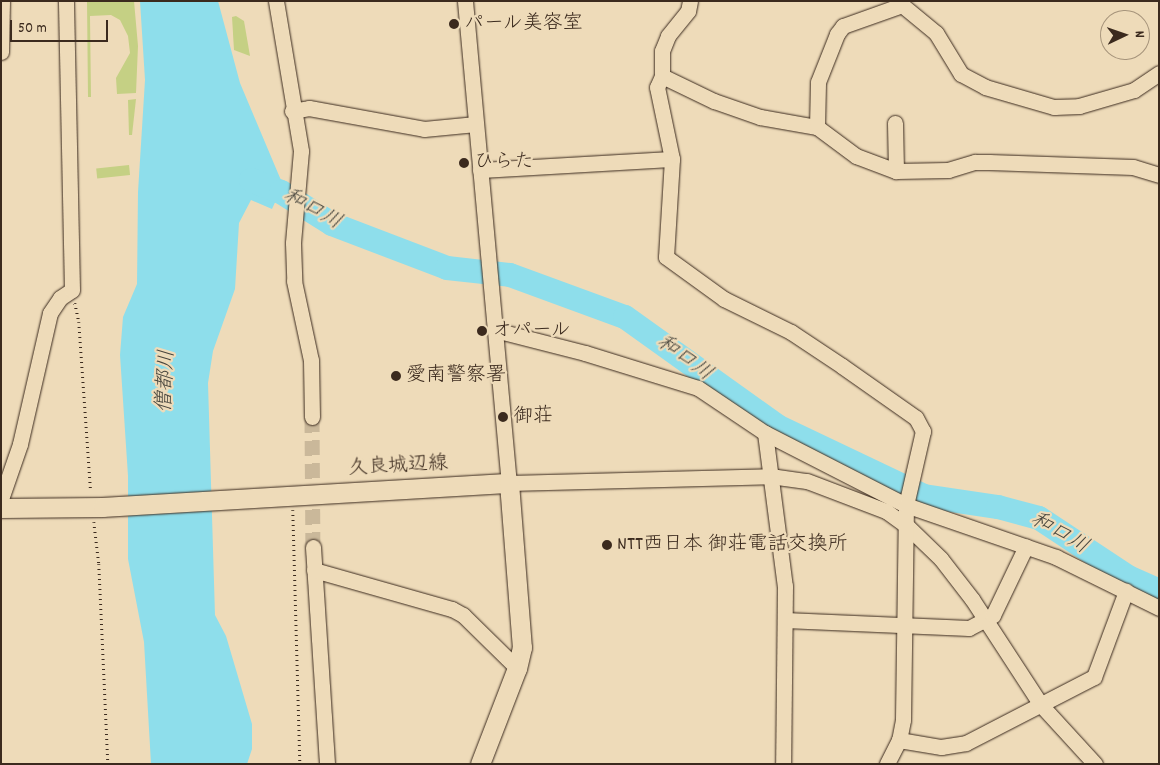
<!DOCTYPE html>
<html>
<head>
<meta charset="utf-8">
<style>
  body { margin:0 }
  #map { position:relative; width:1160px; height:765px; overflow:hidden; background:#eedbb9; font-family:Dekko,"Klee One",sans-serif }
  div>[style] { position:absolute }
  .green>* { inset:0; background:#c5d084; transform-origin:0 0 }
  .water>* { inset:0; background:#8edeeb }
  .river>* { height:24px; margin:-12px; padding:0 12px; transform-origin:12px; border-radius:12px; background:#8edeeb }
  .minor-tunnel>* { height:15px; margin-top:-7.5px; transform-origin:0; background:repeating-linear-gradient(90deg,#cab89a 0 15px,transparent 0 23px) }
  .path>* { height:2.5px; margin-top:-1.25px; transform-origin:0; background:repeating-linear-gradient(90deg,#3b2a1e 0 1px,transparent 0 5px) }
  .roads { filter:drop-shadow(0 0 1px #3b2a1e) drop-shadow(0 0 1px #3b2a1e) }
  .minor>* { height:15px; margin:-7.5px; padding:0 7.5px; transform-origin:7.5px; border-radius:7.5px; background:#eedbb9 }
  .major>* { height:19px; margin:-9.5px; padding:0 9.5px; transform-origin:9.5px; border-radius:9.5px; background:#eedbb9 }
  .dots>* { width:14px; height:14px; translate:-50% -50%; box-sizing:border-box; border:2px solid #eedbb9; border-radius:50% }
  span { translate:-50% -50%; white-space:nowrap; text-align:center; line-height:1.15; -webkit-text-stroke:4.5px #eedbb9; paint-order:stroke }
  .poi-label { font-size:20px; color:#3b2a1e }
  .left { translate:0 -50%; text-align:left }
  .street-label { font-size:20px; color:#3b2a1e }
  .water-label { font-size:21px; color:#47453d; font-style:italic }
  .frame { position:absolute; inset:0; border:2px solid #3b2a1e; pointer-events:none }
  .north { position:absolute; left:1100px; top:10px; width:50px; height:50px; box-sizing:border-box; background:#eedbb9; border:1px solid #a6947b; border-radius:50%; rotate:87deg; font-size:14px; font-weight:700; line-height:20px; text-align:center; color:#3b2a1e }
  .north::after { content:''; display:block; margin:auto; width:18px; height:22px; background:#3b2a1e; clip-path:polygon(50% 0,100% 100%,50% 72%,0 100%) }
  .scale { position:absolute; left:10px; top:20px; width:98px; height:22px; box-sizing:border-box; border:2px solid #3b2a1e; border-top:0; padding-left:6px; font-size:15px; line-height:18px; white-space:nowrap; color:#3b2a1e; -webkit-text-stroke:4px #eedbb9; paint-order:stroke }
</style>
</head>
<body>
<div id="map">
  <div class="green">
    <i style="clip-path:polygon(87px 1px,134px 1px,138px 46px,136px 93px,117px 94px,116px 78px,130px 53px,128px 36px,120px 20px,111px 15px,90px 16px,91px 97px,88px 97px)"></i>
    <i style="clip-path:polygon(236px 16px,244px 21px,250px 56px,234px 50px,232px 17px)"></i>
    <i style="clip-path:polygon(136px 99px,132px 135px,129px 135px,128px 100px)"></i>
    <i style="left:129px;top:165px;width:10px;height:33px;rotate:84deg"></i>
  </div>
  <div class="water">
    <i style="clip-path:polygon(140px 1px,218px 1px,240px 83px,283px 185px,272px 209px,251px 200px,239px 223px,235px 289px,213px 351px,208px 383px,215px 615px,226px 636px,252px 724px,252px 749px,247px 764px,151px 764px,144px 642px,128px 559px,128px 476px,120px 355px,123px 317px,137px 284px,138px 192px,145px 80px)"></i>
  </div>
  <div class="river">
    <i style="left:251px;top:180px;width:32px;rotate:22deg"></i>
    <i style="left:281px;top:192px;width:60px;rotate:32.1deg"></i>
    <i style="left:332px;top:224px;width:123px;rotate:20.9deg"></i>
    <i style="left:447px;top:268px;width:63px;rotate:6.3deg"></i>
    <i style="left:510px;top:275px;width:122px;rotate:20.1deg"></i>
    <i style="left:625px;top:317px;width:187px;rotate:35.6deg"></i>
    <i style="left:777px;top:426px;width:163px;rotate:25.5deg"></i>
    <i style="left:924px;top:496px;width:75px;rotate:8.5deg"></i>
    <i style="left:998px;top:507px;width:42px;rotate:15deg"></i>
    <i style="left:1039px;top:518px;width:107px;rotate:33.5deg"></i>
    <i style="left:1128px;top:577px;width:34px;rotate:24deg"></i>
  </div>
  <div class="minor-tunnel">
    <i style="left:312px;top:417px;width:130px;rotate:89.6deg"></i>
  </div>
  <div class="path">
    <i style="left:75px;top:303px;width:19px;rotate:78deg"></i>
    <i style="left:79px;top:322px;width:170px;rotate:86deg"></i>
    <i style="left:293px;top:510px;width:254px;rotate:88.4deg"></i>
    <i style="left:94px;top:522px;width:42px;rotate:83.2deg"></i>
    <i style="left:99px;top:564px;width:200px;rotate:87.4deg"></i>
  </div>
  <div class="roads">
    <div class="minor">
      <i style="left:276px;top:1px;width:152px;rotate:80.5deg"></i>
      <i style="left:301px;top:151px;width:92px;rotate:95deg"></i>
      <i style="left:293px;top:243px;width:38px;rotate:88deg"></i>
      <i style="left:294px;top:281px;width:81px;rotate:77.9deg"></i>
      <i style="left:311px;top:360px;width:57px;rotate:89deg"></i>
      <i style="left:465px;top:1px;width:484px;rotate:84.8deg"></i>
      <i style="left:509px;top:483px;width:261px;rotate:-1.5deg"></i>
      <i style="left:770px;top:476px;width:37px;rotate:8deg"></i>
      <i style="left:807px;top:481px;width:85px;rotate:20.8deg"></i>
      <i style="left:886px;top:511px;width:26px;rotate:36deg"></i>
      <i style="left:907px;top:526px;width:47px;rotate:44.1deg"></i>
      <i style="left:941px;top:559px;width:51px;rotate:52.2deg"></i>
      <i style="left:972px;top:599px;width:126px;rotate:56.9deg"></i>
      <i style="left:1041px;top:705px;width:80px;rotate:47.5deg"></i>
      <i style="left:690px;top:1px;width:10px;rotate:101deg"></i>
      <i style="left:688px;top:11px;width:32px;rotate:129deg"></i>
      <i style="left:668px;top:36px;width:16px;rotate:112deg"></i>
      <i style="left:662px;top:51px;width:25px;rotate:90deg"></i>
      <i style="left:662px;top:76px;width:12px;rotate:114deg"></i>
      <i style="left:657px;top:87px;width:74px;rotate:78.2deg"></i>
      <i style="left:672px;top:159px;width:98px;rotate:93.5deg"></i>
      <i style="left:666px;top:257px;width:72px;rotate:35.9deg"></i>
      <i style="left:724px;top:299px;width:75px;rotate:26.2deg"></i>
      <i style="left:791px;top:332px;width:61px;rotate:33.7deg"></i>
      <i style="left:842px;top:366px;width:90px;rotate:35.1deg"></i>
      <i style="left:916px;top:418px;width:15px;rotate:62deg"></i>
      <i style="left:923px;top:431px;width:76px;rotate:102.9deg"></i>
      <i style="left:906px;top:505px;width:215px;rotate:90.8deg"></i>
      <i style="left:903px;top:720px;width:20px;rotate:101deg"></i>
      <i style="left:899px;top:740px;width:27px;rotate:117deg"></i>
      <i style="left:902px;top:5px;width:44px;rotate:39.5deg"></i>
      <i style="left:936px;top:33px;width:48px;rotate:58.6deg"></i>
      <i style="left:961px;top:74px;width:27px;rotate:28deg"></i>
      <i style="left:985px;top:87px;width:72px;rotate:16.2deg"></i>
      <i style="left:1054px;top:107px;width:25px;rotate:-2deg"></i>
      <i style="left:1079px;top:106px;width:57px;rotate:-16.2deg"></i>
      <i style="left:1134px;top:90px;width:30px;rotate:-34deg"></i>
      <i style="left:1px;top:52px;width:51px;rotate:-88.9deg"></i>
      <i style="left:662px;top:76px;width:58px;rotate:25.7deg"></i>
      <i style="left:714px;top:101px;width:49px;rotate:19.2deg"></i>
      <i style="left:760px;top:117px;width:58px;rotate:10deg"></i>
      <i style="left:817px;top:127px;width:49px;rotate:36.6deg"></i>
      <i style="left:856px;top:156px;width:43px;rotate:20.6deg"></i>
      <i style="left:292px;top:111px;width:17px;rotate:-10deg"></i>
      <i style="left:309px;top:108px;width:117px;rotate:10.3deg"></i>
      <i style="left:424px;top:129px;width:52px;rotate:-5.5deg"></i>
      <i style="left:895px;top:123px;width:48px;rotate:88.8deg"></i>
      <i style="left:896px;top:171px;width:52px;rotate:-1.1deg"></i>
      <i style="left:948px;top:170px;width:28px;rotate:-17deg"></i>
      <i style="left:975px;top:162px;width:14px"></i>
      <i style="left:989px;top:162px;width:144px;rotate:2deg"></i>
      <i style="left:1133px;top:167px;width:27px;rotate:17deg"></i>
      <i style="left:817px;top:127px;width:45px;rotate:-88.7deg"></i>
      <i style="left:818px;top:82px;width:52px;rotate:-68.4deg"></i>
      <i style="left:837px;top:34px;width:10px;rotate:-53deg"></i>
      <i style="left:843px;top:26px;width:63px;rotate:-19.6deg"></i>
      <i style="left:480px;top:170px;width:192px;rotate:-3.3deg"></i>
      <i style="left:495px;top:330px;width:93px;rotate:14.3deg"></i>
      <i style="left:585px;top:353px;width:118px;rotate:17.2deg"></i>
      <i style="left:698px;top:388px;width:81px;rotate:33.9deg"></i>
      <i style="left:765px;top:433px;width:158px;rotate:27.1deg"></i>
      <i style="left:906px;top:505px;width:159px;rotate:19.1deg"></i>
      <i style="left:1056px;top:557px;width:115px;rotate:26.3deg"></i>
      <i style="left:765px;top:433px;width:154px;rotate:82.6deg"></i>
      <i style="left:785px;top:586px;width:178px;rotate:90.6deg"></i>
      <i style="left:1px;top:499px;width:58px;rotate:-70.9deg"></i>
      <i style="left:20px;top:444px;width:134px;rotate:-77.1deg"></i>
      <i style="left:50px;top:313px;width:18px;rotate:-56deg"></i>
      <i style="left:60px;top:298px;width:14px;rotate:-34deg"></i>
      <i style="left:72px;top:290px;width:289px;rotate:-91.2deg"></i>
      <i style="left:313px;top:547px;width:217px;rotate:86.3deg"></i>
      <i style="left:314px;top:570px;width:143px;rotate:15.8deg"></i>
      <i style="left:452px;top:609px;width:13px;rotate:29deg"></i>
      <i style="left:463px;top:615px;width:76px;rotate:44.5deg"></i>
      <i style="left:785px;top:620px;width:184px;rotate:2.5deg"></i>
      <i style="left:969px;top:628px;width:27px;rotate:-28deg"></i>
      <i style="left:993px;top:615px;width:76px;rotate:-64.4deg"></i>
      <i style="left:899px;top:740px;width:43px;rotate:9.5deg"></i>
      <i style="left:941px;top:747px;width:25px;rotate:-9deg"></i>
      <i style="left:966px;top:743px;width:144px;rotate:-27.3deg"></i>
      <i style="left:1094px;top:677px;width:92px;rotate:-69.6deg"></i>
    </div>
    <div class="major">
      <i style="left:1px;top:508px;width:102px;rotate:-0.6deg"></i>
      <i style="left:103px;top:507px;width:407px;rotate:-3.4deg"></i>
      <i style="left:509px;top:483px;width:165px;rotate:85.5deg"></i>
      <i style="left:522px;top:647px;width:22px;rotate:103deg"></i>
      <i style="left:517px;top:668px;width:103px;rotate:111.1deg"></i>
    </div>
  </div>
  <div class="dots">
    <i style="left:454px;top:24px;background:#3b2a1e"></i>
    <i style="left:464px;top:163px;background:#3b2a1e"></i>
    <i style="left:482px;top:331px;background:#3b2a1e"></i>
    <i style="left:396px;top:376px;background:#3b2a1e"></i>
    <i style="left:503px;top:417px;background:#3b2a1e"></i>
    <i style="left:607px;top:545px;background:#3b2a1e"></i>
  </div>
  <div class="poi-label">
    <span class="left" style="left:464px;top:24px">パール美容室</span>
    <span class="left" style="left:474px;top:163px">ひらた</span>
    <span class="left" style="left:492px;top:331px">オパール</span>
    <span class="left" style="left:406px;top:376px">愛南警察署</span>
    <span class="left" style="left:513px;top:417px">御荘</span>
    <span class="left" style="left:617px;top:545px">NTT西日本 御荘電話交換所</span>
  </div>
  <div class="street-label">
    <span style="left:398px;top:467px;rotate:-3deg">久良城辺線</span>
  </div>
  <div class="water-label">
    <span style="left:312px;top:210px;rotate:29deg">和口川</span>
    <span style="left:684px;top:359px;rotate:36deg">和口川</span>
    <span style="left:167px;top:381px;rotate:-87deg">僧都川</span>
    <span style="left:1059px;top:534px;rotate:30deg">和口川</span>
  </div>
  <div class="frame"></div>
  <div class="north">N</div>
  <div class="scale">50 m</div>
</div>
</body>
</html>
